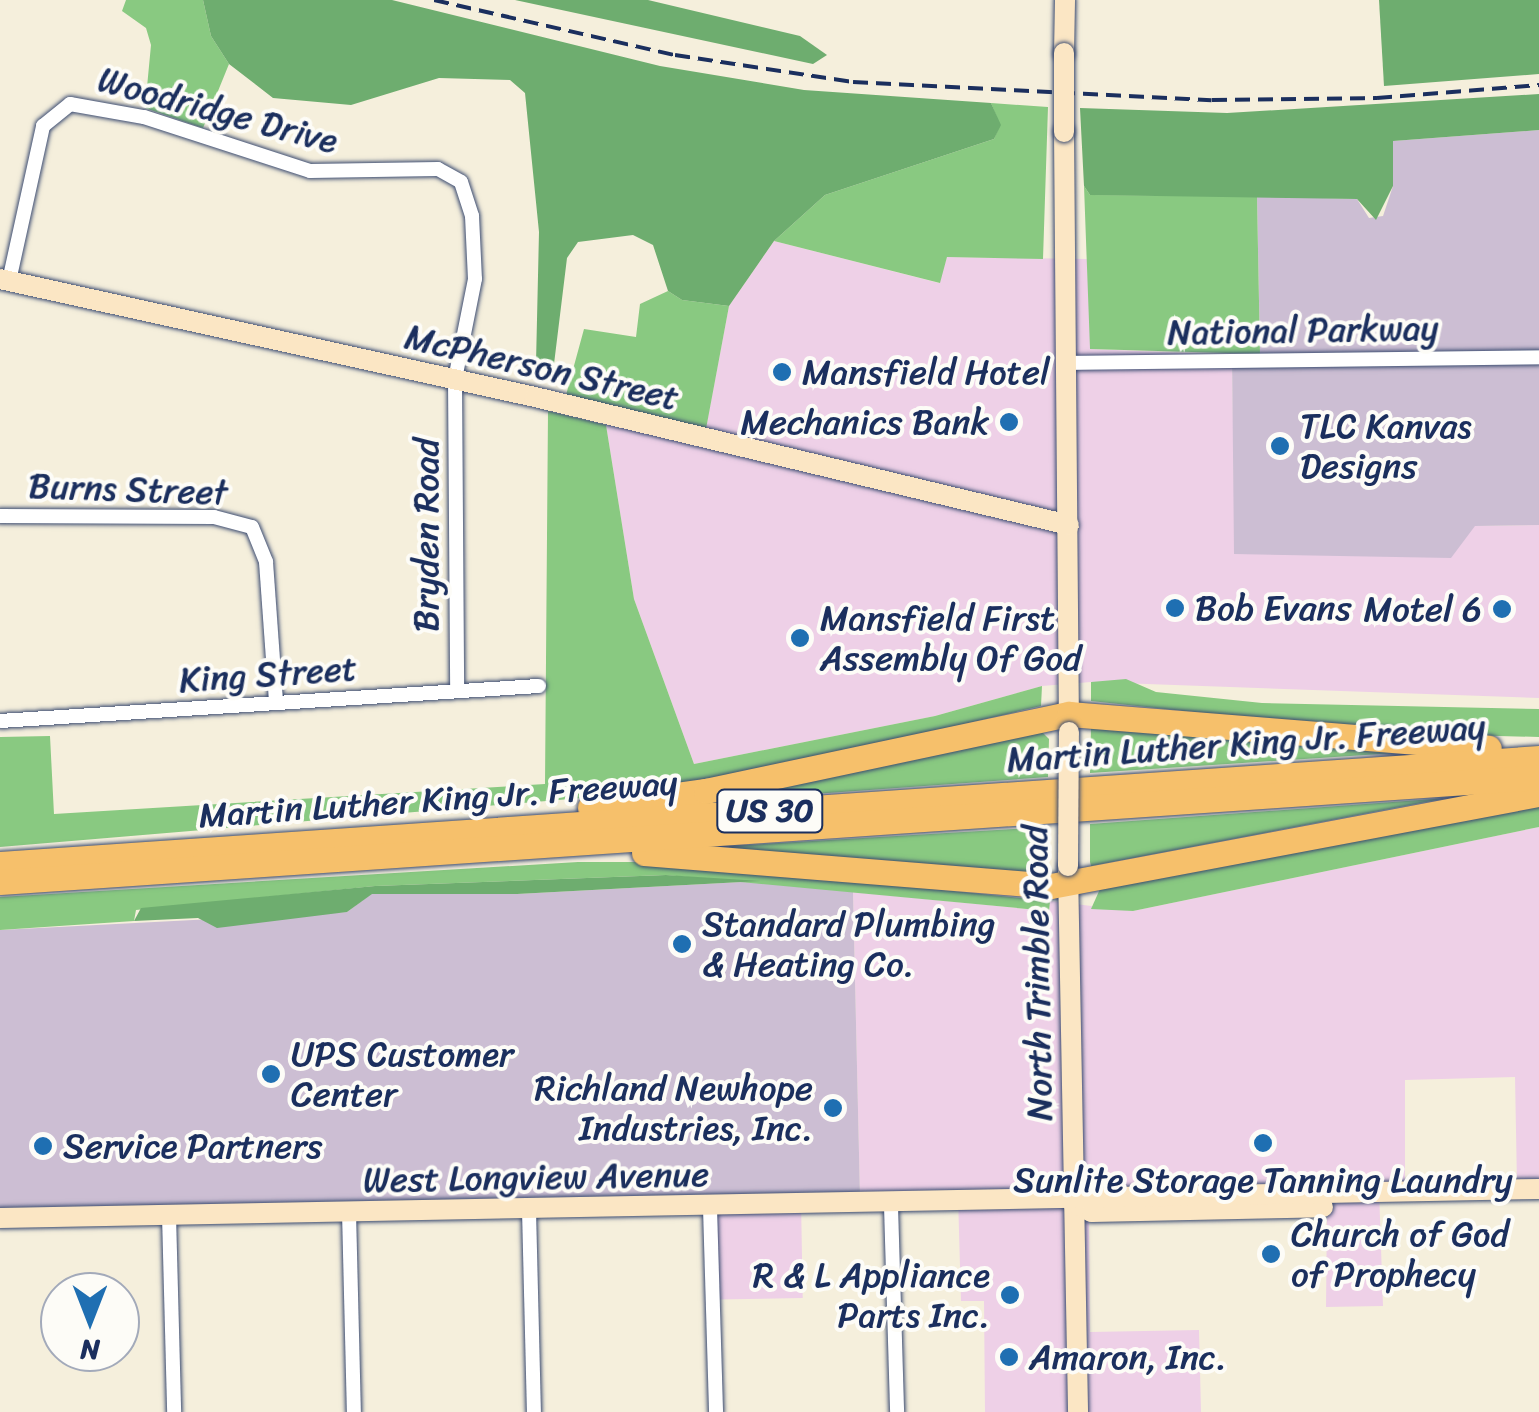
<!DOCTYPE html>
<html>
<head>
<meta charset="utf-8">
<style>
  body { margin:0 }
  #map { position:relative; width:1539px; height:1412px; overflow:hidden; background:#f5efdc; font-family:Sriracha,sans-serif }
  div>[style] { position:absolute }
  .built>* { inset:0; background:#eed0e7; transform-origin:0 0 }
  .industrial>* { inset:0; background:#ccbed3 }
  .green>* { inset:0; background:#89c981 }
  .forest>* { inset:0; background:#6ead6f }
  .roads { filter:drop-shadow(0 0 2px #3c4c71) drop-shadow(0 0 2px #3c4c71) }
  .street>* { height:14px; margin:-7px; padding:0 7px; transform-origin:7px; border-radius:7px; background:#fff }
  .secondary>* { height:20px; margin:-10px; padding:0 10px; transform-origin:10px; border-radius:10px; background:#fbe6c4 }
  .highway>* { height:25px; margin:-12.5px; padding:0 12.5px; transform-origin:12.5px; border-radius:12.5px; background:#f6c06b }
  .rail>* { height:4px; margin-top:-2px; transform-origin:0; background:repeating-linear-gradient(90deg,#1b2f5e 0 15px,transparent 0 23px) }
  .bridges { filter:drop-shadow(0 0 2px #3c4c71) drop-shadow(0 0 2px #3c4c71) }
  .secondary-bridge>* { height:20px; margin:-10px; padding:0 10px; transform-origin:10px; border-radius:10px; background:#fbe6c4 }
  .dots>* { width:28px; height:28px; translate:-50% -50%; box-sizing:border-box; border:5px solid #fdfcf7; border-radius:50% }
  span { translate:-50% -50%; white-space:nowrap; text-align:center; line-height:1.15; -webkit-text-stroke:8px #fdfcf7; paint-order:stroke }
  .shield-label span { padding:2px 8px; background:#fdfcf7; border:2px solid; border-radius:8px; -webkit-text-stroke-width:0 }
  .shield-label { font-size:32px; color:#1b2f5e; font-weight:700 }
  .street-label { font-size:35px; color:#1b2f5e }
  .poi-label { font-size:35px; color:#1b2f5e }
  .left { translate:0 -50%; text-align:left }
  .right { translate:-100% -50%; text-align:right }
  .north { position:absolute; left:40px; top:1272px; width:100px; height:100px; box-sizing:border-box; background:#fdfcf7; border:2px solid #a3aaba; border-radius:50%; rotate:180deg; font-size:28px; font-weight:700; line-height:40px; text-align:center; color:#1b2f5e }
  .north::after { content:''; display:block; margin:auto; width:35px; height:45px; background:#1f6fb2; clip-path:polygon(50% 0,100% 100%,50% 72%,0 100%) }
</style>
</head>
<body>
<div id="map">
  <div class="built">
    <i style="clip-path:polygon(774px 241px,939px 283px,947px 257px,1087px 259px,1091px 349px,1232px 355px,1235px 554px,1475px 526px,1539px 525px,1539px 698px,1091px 682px,1042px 686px,935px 716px,694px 764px,634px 599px,606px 425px,611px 405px,706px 428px,729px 306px)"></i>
    <i style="clip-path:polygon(1539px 827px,1539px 1185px,1517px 1185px,1515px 1077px,1405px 1080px,1405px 1188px,1379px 1189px,1383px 1306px,1326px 1307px,1327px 1209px,1089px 1218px,1090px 1332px,1199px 1330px,1201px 1412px,985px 1412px,984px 1301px,961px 1301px,958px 1196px,860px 1197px,853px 892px,1048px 911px,1050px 901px,1133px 911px)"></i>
    <i style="left:801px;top:1200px;width:98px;height:86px;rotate:89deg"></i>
  </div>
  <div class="industrial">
    <i style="clip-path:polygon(1539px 130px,1539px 525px,1475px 526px,1451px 558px,1234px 554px,1232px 355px,1260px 353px,1257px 196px,1357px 199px,1369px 218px,1383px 216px,1393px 186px,1393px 141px)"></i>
    <i style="clip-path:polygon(761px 881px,853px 892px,860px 1197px,0 1212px,0 930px,347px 912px,371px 894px,517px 894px)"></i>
  </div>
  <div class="green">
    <i style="clip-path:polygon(126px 0,203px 0,211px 36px,229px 64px,203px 128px,145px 108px,151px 45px,146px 28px,122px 11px)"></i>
    <i style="clip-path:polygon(991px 103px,1048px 107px,1043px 259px,947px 257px,940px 283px,774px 241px,825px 195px,994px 139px,1000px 125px)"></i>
    <i style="clip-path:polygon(1084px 186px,1090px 195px,1257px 196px,1260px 354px,1090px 349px)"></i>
    <i style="clip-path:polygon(668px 291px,682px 300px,729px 306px,706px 429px,566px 395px,584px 329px,636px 337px,640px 304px)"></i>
    <i style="clip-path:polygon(548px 411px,606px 425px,634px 599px,694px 764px,935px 716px,1042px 686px,1041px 706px,763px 771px,582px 798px,0 847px,0 737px,50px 736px,54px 814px,545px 784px)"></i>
    <i style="clip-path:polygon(1126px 679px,1156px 692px,1262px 703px,1539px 709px,1539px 737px,1389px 733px,1091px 701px,1091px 682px)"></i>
    <i style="clip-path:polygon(1091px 727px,1411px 752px,1090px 773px)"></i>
    <i style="clip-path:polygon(1039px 729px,1049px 739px,1048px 777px,703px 802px)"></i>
    <i style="clip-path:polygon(1447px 798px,1091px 866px,1090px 862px,1090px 824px)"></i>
    <i style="clip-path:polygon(1539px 804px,1539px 827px,1133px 911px,1091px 909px,1100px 889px)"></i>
    <i style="clip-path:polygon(1049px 827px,1047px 874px,729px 849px,729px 846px)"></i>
    <i style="clip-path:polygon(578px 862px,671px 862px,1050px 901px,1049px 911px,666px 875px,375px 886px,136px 910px,134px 921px,0 930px,0 897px)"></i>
  </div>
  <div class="forest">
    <i style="clip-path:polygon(203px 0,392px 0,660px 66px,804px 90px,991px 103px,1001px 125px,994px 139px,825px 195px,774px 241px,729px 306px,682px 300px,668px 291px,653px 245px,633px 235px,578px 242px,567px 258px,554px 364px,546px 371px,536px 363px,539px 232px,525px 93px,510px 80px,439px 78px,351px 105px,273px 98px,229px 64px,211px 36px)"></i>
    <i style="clip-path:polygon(515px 0,648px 0,800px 36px,827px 55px,813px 64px)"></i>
    <i style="clip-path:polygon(1379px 0,1539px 0,1539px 74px,1384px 86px)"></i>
    <i style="clip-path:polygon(1539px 94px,1539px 130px,1393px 141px,1393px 186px,1376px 220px,1357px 199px,1090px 195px,1084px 186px,1080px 108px,1227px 113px)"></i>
    <i style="clip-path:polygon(666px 875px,761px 881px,517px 894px,372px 894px,347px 912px,217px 928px,198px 918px,134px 921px,141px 908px,375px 886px)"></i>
  </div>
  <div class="roads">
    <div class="street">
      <i style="left:9px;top:281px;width:159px;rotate:-77.6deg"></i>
      <i style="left:43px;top:126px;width:35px;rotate:-39deg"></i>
      <i style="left:70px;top:104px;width:75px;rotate:10deg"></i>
      <i style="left:144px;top:117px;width:175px;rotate:18deg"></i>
      <i style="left:310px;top:171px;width:128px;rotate:-0.9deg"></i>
      <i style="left:438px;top:169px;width:26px;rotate:29deg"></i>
      <i style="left:461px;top:182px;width:36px;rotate:72deg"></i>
      <i style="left:472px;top:216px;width:63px;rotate:87.3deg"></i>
      <i style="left:475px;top:279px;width:102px;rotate:101.3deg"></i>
      <i style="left:455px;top:379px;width:312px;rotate:89.6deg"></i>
      <i style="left:1068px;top:363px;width:471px;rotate:-0.7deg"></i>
      <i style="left:0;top:516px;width:214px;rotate:0.3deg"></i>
      <i style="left:214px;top:517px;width:39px;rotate:15deg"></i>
      <i style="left:252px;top:527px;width:38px;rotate:68deg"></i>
      <i style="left:266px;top:562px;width:141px;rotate:85.9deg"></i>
      <i style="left:0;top:721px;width:540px;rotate:-3.72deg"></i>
      <i style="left:891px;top:1206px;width:206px;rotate:88.3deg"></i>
      <i style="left:710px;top:1208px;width:204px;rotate:88.3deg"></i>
      <i style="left:529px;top:1210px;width:202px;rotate:88.6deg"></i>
      <i style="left:349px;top:1212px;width:200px;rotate:88.6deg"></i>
      <i style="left:169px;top:1215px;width:197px;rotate:88.5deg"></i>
    </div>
    <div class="secondary">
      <i style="left:1064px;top:53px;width:53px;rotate:-88.9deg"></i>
      <i style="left:1064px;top:132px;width:593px;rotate:89.52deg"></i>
      <i style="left:0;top:279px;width:548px;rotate:12.44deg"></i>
      <i style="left:535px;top:397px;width:549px;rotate:13.48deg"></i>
      <i style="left:1068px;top:869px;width:543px;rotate:88.94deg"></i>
      <i style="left:1072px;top:1202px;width:22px;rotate:27deg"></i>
      <i style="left:1092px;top:1212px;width:231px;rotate:-1.2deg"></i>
      <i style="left:0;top:1218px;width:1539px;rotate:-1.08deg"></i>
    </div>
    <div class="highway">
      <i style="left:590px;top:807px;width:117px;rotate:-7.9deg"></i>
      <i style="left:706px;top:791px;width:371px;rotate:-12deg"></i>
      <i style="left:1069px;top:714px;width:421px;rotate:4.6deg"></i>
      <i style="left:644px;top:853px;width:408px;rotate:4.6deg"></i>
      <i style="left:1051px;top:886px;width:497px;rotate:-10.7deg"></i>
      <i style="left:0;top:864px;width:1543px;rotate:-3.94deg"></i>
      <i style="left:0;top:882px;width:1543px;rotate:-3.9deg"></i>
    </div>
  </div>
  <div class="rail">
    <i style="left:434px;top:0;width:247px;rotate:12.9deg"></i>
    <i style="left:675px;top:55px;width:180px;rotate:8.6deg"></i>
    <i style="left:853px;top:82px;width:359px;rotate:2.9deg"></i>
    <i style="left:1212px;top:100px;width:165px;rotate:-0.7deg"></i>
    <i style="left:1377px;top:98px;width:163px;rotate:-4.6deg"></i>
  </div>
  <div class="bridges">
    <div class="secondary-bridge">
      <i style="left:1064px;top:132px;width:79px;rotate:-90deg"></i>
      <i style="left:1068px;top:866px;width:134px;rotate:-89.6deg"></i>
    </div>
  </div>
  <div class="dots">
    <i style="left:782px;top:372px;background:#1f6fb2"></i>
    <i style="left:1009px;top:422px;background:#1f6fb2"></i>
    <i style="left:1280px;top:446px;background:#1f6fb2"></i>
    <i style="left:1175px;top:608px;background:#1f6fb2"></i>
    <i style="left:1502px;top:609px;background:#1f6fb2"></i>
    <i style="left:800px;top:638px;background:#1f6fb2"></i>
    <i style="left:682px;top:944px;background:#1f6fb2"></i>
    <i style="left:271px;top:1074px;background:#1f6fb2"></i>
    <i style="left:833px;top:1108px;background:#1f6fb2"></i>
    <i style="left:1263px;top:1143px;background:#1f6fb2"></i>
    <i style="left:43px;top:1146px;background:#1f6fb2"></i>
    <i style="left:1271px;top:1254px;background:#1f6fb2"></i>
    <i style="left:1010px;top:1295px;background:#1f6fb2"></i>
    <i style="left:1009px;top:1357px;background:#1f6fb2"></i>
  </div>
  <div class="shield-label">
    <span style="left:770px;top:811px">US 30</span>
  </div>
  <div class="street-label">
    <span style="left:218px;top:110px;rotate:15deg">Woodridge Drive</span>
    <span style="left:1303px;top:330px;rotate:-1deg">National Parkway</span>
    <span style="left:542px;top:367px;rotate:13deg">McPherson Street</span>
    <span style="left:128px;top:489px;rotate:2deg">Burns Street</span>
    <span style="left:426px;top:535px;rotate:-90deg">Bryden Road</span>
    <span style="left:268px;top:674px;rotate:-4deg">King Street</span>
    <span style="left:1246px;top:743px;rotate:-4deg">Martin Luther King Jr. Freeway</span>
    <span style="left:438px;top:799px;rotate:-4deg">Martin Luther King Jr. Freeway</span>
    <span style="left:1037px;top:973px;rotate:-91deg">North Trimble Road</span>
    <span style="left:536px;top:1177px;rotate:-1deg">West Longview Avenue</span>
  </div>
  <div class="poi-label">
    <span class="left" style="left:802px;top:372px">Mansfield Hotel</span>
    <span class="right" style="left:989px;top:422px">Mechanics Bank</span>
    <span class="left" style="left:1300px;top:446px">TLC Kanvas<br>Designs</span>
    <span class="left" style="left:1195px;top:608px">Bob Evans</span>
    <span class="right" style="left:1482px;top:609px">Motel 6</span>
    <span class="left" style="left:820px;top:638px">Mansfield First<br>Assembly Of God</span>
    <span class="left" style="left:702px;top:944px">Standard Plumbing<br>&amp; Heating Co.</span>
    <span class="left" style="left:291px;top:1074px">UPS Customer<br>Center</span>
    <span class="right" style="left:813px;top:1108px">Richland Newhope<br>Industries, Inc.</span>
    <span class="left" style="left:63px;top:1146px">Service Partners</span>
    <span style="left:1263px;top:1180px">Sunlite Storage Tanning Laundry</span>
    <span class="left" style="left:1291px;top:1254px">Church of God<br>of Prophecy</span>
    <span class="right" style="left:990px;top:1295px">R &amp; L Appliance<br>Parts Inc.</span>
    <span class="left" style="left:1029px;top:1357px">Amaron, Inc.</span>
  </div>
  <div class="north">N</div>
</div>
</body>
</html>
